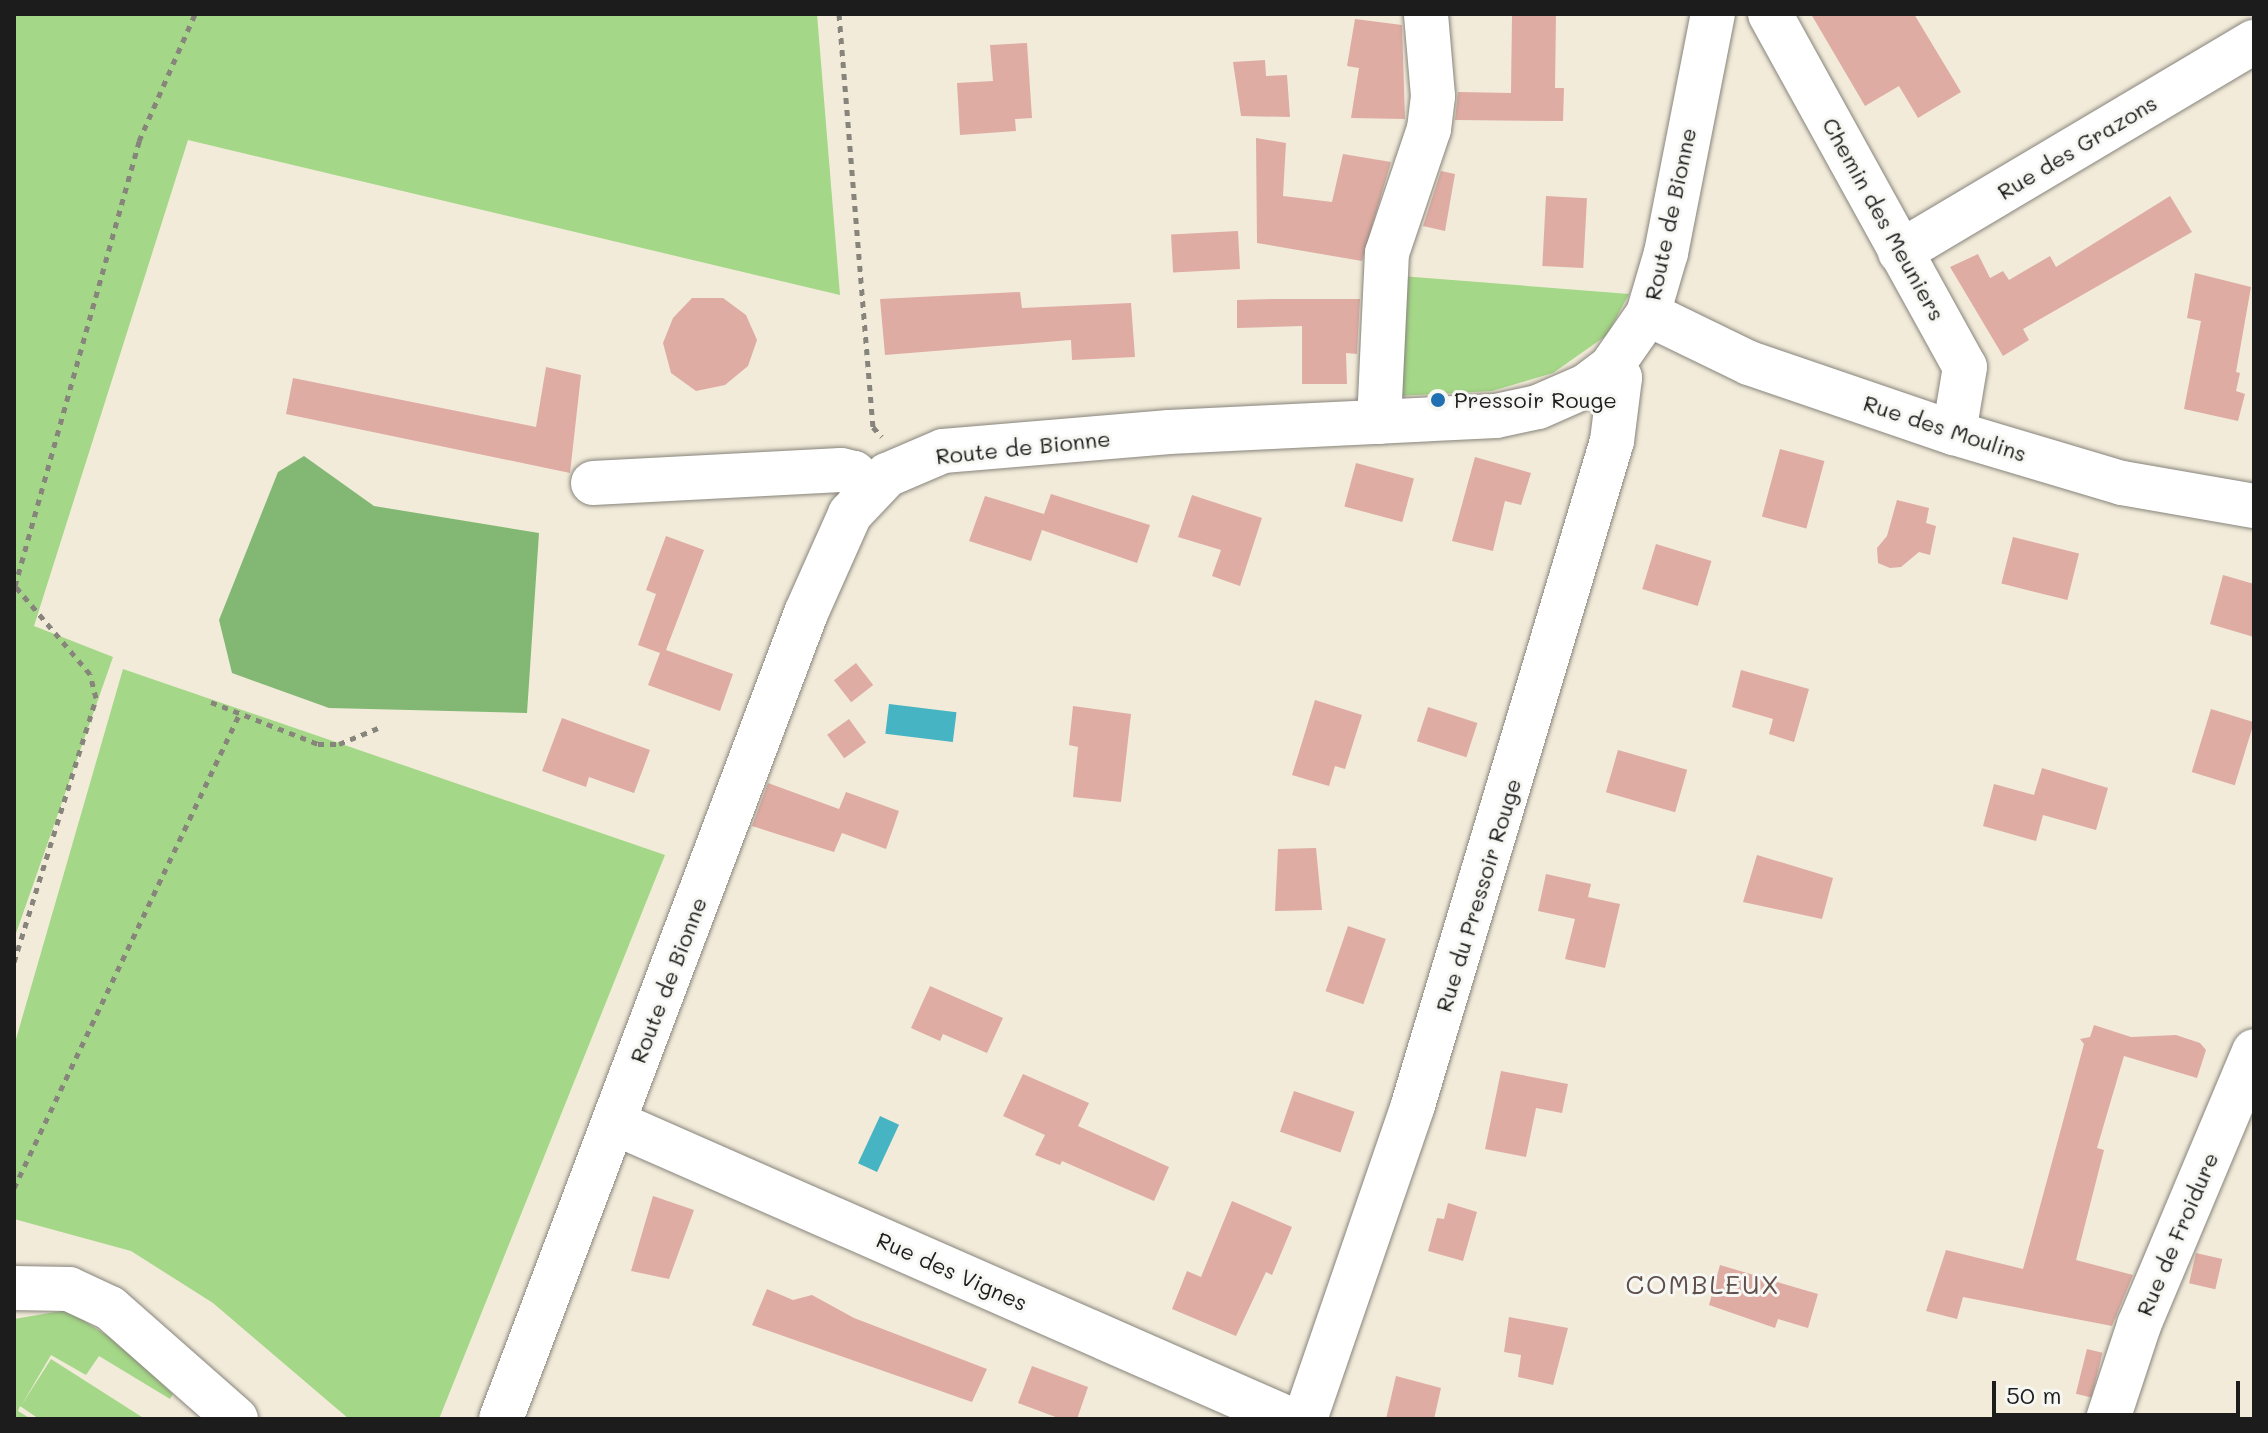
<!DOCTYPE html>
<html>
<head>
<meta charset="utf-8">
<style>
  body { margin:0 }
  #map { position:relative; width:2268px; height:1433px; overflow:hidden; background:#f2ebda; font-family:Mali,sans-serif }
  div>[style] { position:absolute }
  .green>* { inset:0; background:#a4d787 }
  .forest>* { inset:0; background:#83b874 }
  .water>* { inset:0; background:#46b4c2; transform-origin:0 0 }
  .building>* { inset:0; background:#deaca3; transform-origin:0 0 }
  .path>* { height:5px; margin-top:-2.5px; transform-origin:0; background:repeating-linear-gradient(90deg,#87847b 0 6px,transparent 0 12px) }
  .roads { filter:drop-shadow(0 0 2px #87847b) drop-shadow(0 0 2px #87847b) }
  .minor>* { height:44px; margin:-22px; padding:0 22px; transform-origin:22px; border-radius:22px; background:#fff }
  .dots>* { width:22px; height:22px; translate:-50% -50%; box-sizing:border-box; border:4px solid #f6f6f2; border-radius:50% }
  span { translate:-50% -50%; white-space:nowrap; text-align:center; line-height:1.15; -webkit-text-stroke:6px #f6f6f2; paint-order:stroke }
  .street-label { font-size:22px; color:#1c1c1c }
  .poi-label { font-size:22px; color:#1c1c1c }
  .left { translate:0 -50%; text-align:left }
  .quarter-label { font-size:26px; color:#604e4b; letter-spacing:2px }
  .frame { position:absolute; inset:0; border:16px solid #1c1c1c; pointer-events:none }
  .scale { position:absolute; left:1992px; top:1381px; width:248px; height:36px; box-sizing:border-box; border:4px solid #1c1c1c; border-top:0; padding-left:10px; font-size:24px; line-height:28px; white-space:nowrap; color:#1c1c1c; -webkit-text-stroke:6px #f6f6f2; paint-order:stroke }
</style>
</head>
<body>
<div id="map">
  <div class="green">
    <i style="clip-path:polygon(14px 14px,817px 14px,840px 295px,188px 140px,34px 626px,113px 657px,14px 939px)"></i>
    <i style="clip-path:polygon(1401px 276px,1629px 294px,1607px 335px,1553px 373px,1492px 391px,1397px 396px)"></i>
    <i style="clip-path:polygon(123px 669px,665px 855px,439px 1419px,349px 1419px,213px 1303px,131px 1251px,14px 1219px,14px 1046px)"></i>
    <i style="clip-path:polygon(67px 1310px,111px 1338px,173px 1394px,170px 1399px,99px 1356px,86px 1375px,51px 1355px,21px 1406px,51px 1359px,145px 1419px,39px 1419px,20px 1406px,18px 1411px,31px 1419px,14px 1419px,14px 1319px)"></i>
  </div>
  <div class="forest">
    <i style="clip-path:polygon(304px 456px,374px 506px,539px 533px,527px 713px,329px 708px,232px 673px,219px 620px,278px 472px)"></i>
  </div>
  <div class="water">
    <i style="left:889px;top:704px;width:68px;height:30px;rotate:7deg"></i>
    <i style="left:880px;top:1116px;width:21px;height:52px;rotate:25deg"></i>
  </div>
  <div class="building">
    <i style="clip-path:polygon(1512px 14px,1556px 14px,1555px 88px,1564px 88px,1563px 121px,1455px 120px,1458px 92px,1511px 93px)"></i>
    <i style="clip-path:polygon(1811px 14px,1914px 14px,1961px 92px,1918px 118px,1899px 86px,1865px 106px)"></i>
    <i style="clip-path:polygon(1355px 19px,1402px 25px,1405px 119px,1351px 118px,1359px 68px,1347px 66px)"></i>
    <i style="clip-path:polygon(1027px 43px,1032px 118px,1015px 119px,1016px 131px,960px 135px,957px 83px,993px 81px,990px 45px)"></i>
    <i style="clip-path:polygon(1265px 60px,1266px 76px,1287px 75px,1290px 117px,1241px 116px,1233px 62px)"></i>
    <i style="clip-path:polygon(1256px 138px,1286px 143px,1283px 196px,1332px 202px,1343px 154px,1391px 162px,1362px 261px,1257px 243px)"></i>
    <i style="clip-path:polygon(1441px 171px,1455px 174px,1445px 231px,1423px 226px)"></i>
    <i style="left:1546px;top:196px;width:41px;height:70px;rotate:3deg"></i>
    <i style="clip-path:polygon(2170px 196px,2192px 232px,2023px 329px,2029px 340px,2003px 356px,1950px 267px,1978px 254px,1990px 278px,2003px 271px,2009px 280px,2050px 256px,2056px 267px)"></i>
    <i style="left:1238px;top:231px;width:38px;height:67px;rotate:87deg"></i>
    <i style="clip-path:polygon(2195px 273px,2251px 287px,2236px 372px,2240px 373px,2236px 391px,2245px 394px,2238px 421px,2184px 409px,2201px 321px,2187px 318px)"></i>
    <i style="clip-path:polygon(1020px 292px,1022px 308px,1131px 303px,1135px 357px,1072px 360px,1071px 340px,885px 355px,880px 299px)"></i>
    <i style="clip-path:polygon(692px 298px,723px 298px,746px 315px,757px 340px,748px 366px,725px 385px,696px 391px,671px 373px,663px 343px,673px 318px)"></i>
    <i style="clip-path:polygon(1274px 299px,1360px 299px,1357px 354px,1346px 353px,1347px 384px,1302px 384px,1302px 326px,1237px 328px,1237px 300px)"></i>
    <i style="clip-path:polygon(546px 367px,581px 375px,570px 473px,286px 414px,293px 378px,536px 427px)"></i>
    <i style="left:1780px;top:449px;width:46px;height:70px;rotate:15deg"></i>
    <i style="clip-path:polygon(1475px 457px,1531px 473px,1521px 505px,1505px 501px,1493px 551px,1452px 541px)"></i>
    <i style="left:1356px;top:463px;width:60px;height:45px;rotate:15deg"></i>
    <i style="clip-path:polygon(1051px 494px,1150px 525px,1137px 563px,1042px 530px,1031px 561px,969px 541px,985px 496px,1044px 514px)"></i>
    <i style="clip-path:polygon(1192px 495px,1262px 518px,1240px 586px,1212px 576px,1221px 550px,1178px 537px)"></i>
    <i style="clip-path:polygon(1897px 500px,1929px 508px,1926px 523px,1936px 526px,1930px 555px,1919px 552px,1901px 567px,1890px 568px,1878px 563px,1877px 548px,1887px 536px)"></i>
    <i style="clip-path:polygon(666px 536px,704px 550px,666px 650px,733px 674px,720px 711px,648px 685px,660px 653px,638px 645px,656px 594px,646px 590px)"></i>
    <i style="left:2013px;top:537px;width:68px;height:48px;rotate:14deg"></i>
    <i style="left:1656px;top:544px;width:58px;height:47px;rotate:17deg"></i>
    <i style="clip-path:polygon(2223px 575px,2254px 584px,2254px 637px,2210px 624px)"></i>
    <i style="left:856px;top:663px;width:28px;height:28px;rotate:52deg"></i>
    <i style="clip-path:polygon(1741px 670px,1809px 689px,1794px 742px,1769px 734px,1773px 719px,1732px 707px)"></i>
    <i style="clip-path:polygon(1315px 700px,1362px 715px,1345px 769px,1335px 766px,1329px 786px,1292px 775px)"></i>
    <i style="clip-path:polygon(1073px 706px,1131px 714px,1121px 802px,1073px 797px,1078px 747px,1069px 745px)"></i>
    <i style="left:1428px;top:707px;width:52px;height:36px;rotate:18deg"></i>
    <i style="left:2211px;top:709px;width:45px;height:66px;rotate:17deg"></i>
    <i style="clip-path:polygon(562px 718px,650px 750px,634px 793px,589px 777px,586px 787px,542px 771px)"></i>
    <i style="left:849px;top:719px;width:29px;height:27px;rotate:54deg"></i>
    <i style="left:1618px;top:750px;width:72px;height:44px;rotate:16deg"></i>
    <i style="clip-path:polygon(2042px 768px,2108px 788px,2096px 830px,2043px 815px,2036px 841px,1983px 826px,1994px 784px,2034px 795px)"></i>
    <i style="clip-path:polygon(768px 783px,839px 809px,846px 792px,899px 811px,886px 849px,842px 833px,834px 852px,752px 826px)"></i>
    <i style="clip-path:polygon(1316px 848px,1322px 910px,1275px 911px,1278px 849px)"></i>
    <i style="clip-path:polygon(1757px 855px,1833px 878px,1822px 919px,1743px 902px)"></i>
    <i style="clip-path:polygon(1546px 874px,1591px 884px,1588px 897px,1620px 904px,1605px 968px,1565px 959px,1575px 919px,1538px 911px)"></i>
    <i style="left:1348px;top:926px;width:40px;height:69px;rotate:19deg"></i>
    <i style="clip-path:polygon(930px 986px,1003px 1018px,987px 1053px,943px 1034px,940px 1041px,911px 1028px)"></i>
    <i style="clip-path:polygon(2094px 1025px,2131px 1037px,2176px 1035px,2200px 1043px,2206px 1050px,2197px 1078px,2124px 1056px,2097px 1148px,2104px 1150px,2076px 1260px,2133px 1275px,2112px 1326px,1963px 1297px,1957px 1319px,1926px 1311px,1946px 1250px,2023px 1269px,2084px 1044px,2080px 1039px,2090px 1037px)"></i>
    <i style="clip-path:polygon(1501px 1071px,1568px 1084px,1562px 1113px,1536px 1108px,1526px 1157px,1485px 1149px)"></i>
    <i style="clip-path:polygon(1023px 1074px,1089px 1103px,1078px 1126px,1169px 1167px,1154px 1201px,1062px 1161px,1060px 1165px,1035px 1155px,1045px 1135px,1003px 1116px)"></i>
    <i style="left:1294px;top:1091px;width:64px;height:43px;rotate:19deg"></i>
    <i style="clip-path:polygon(653px 1196px,694px 1210px,669px 1279px,631px 1271px)"></i>
    <i style="clip-path:polygon(1232px 1201px,1292px 1227px,1272px 1275px,1266px 1272px,1236px 1336px,1172px 1309px,1187px 1271px,1201px 1277px)"></i>
    <i style="clip-path:polygon(1448px 1203px,1477px 1212px,1463px 1261px,1428px 1251px,1437px 1218px,1444px 1219px)"></i>
    <i style="left:2196px;top:1253px;width:27px;height:31px;rotate:13deg"></i>
    <i style="clip-path:polygon(1720px 1265px,1818px 1294px,1808px 1328px,1778px 1319px,1775px 1328px,1709px 1305px)"></i>
    <i style="clip-path:polygon(767px 1289px,793px 1300px,812px 1295px,854px 1318px,987px 1369px,972px 1402px,752px 1325px)"></i>
    <i style="clip-path:polygon(1509px 1317px,1568px 1328px,1553px 1385px,1518px 1377px,1521px 1355px,1504px 1352px)"></i>
    <i style="left:2087px;top:1349px;width:16px;height:46px;rotate:14deg"></i>
    <i style="clip-path:polygon(1032px 1366px,1088px 1387px,1077px 1419px,1061px 1419px,1018px 1403px)"></i>
    <i style="clip-path:polygon(1396px 1376px,1441px 1388px,1434px 1419px,1386px 1419px)"></i>
  </div>
  <div class="path">
    <i style="left:839px;top:14px;width:414px;rotate:85.3deg"></i>
    <i style="left:873px;top:427px;width:13px;rotate:48deg"></i>
    <i style="left:211px;top:702px;width:115px;rotate:21.4deg"></i>
    <i style="left:318px;top:744px;width:21px"></i>
    <i style="left:339px;top:744px;width:42px;rotate:-22.3deg"></i>
    <i style="left:14px;top:962px;width:276px;rotate:-72.7deg"></i>
    <i style="left:96px;top:698px;width:25px;rotate:-104deg"></i>
    <i style="left:90px;top:674px;width:116px;rotate:-130.4deg"></i>
    <i style="left:15px;top:586px;width:462px;rotate:-74.4deg"></i>
    <i style="left:139px;top:141px;width:139px;rotate:-66.2deg"></i>
    <i style="left:14px;top:1188px;width:524px;rotate:-64.56deg"></i>
  </div>
  <div class="roads">
    <div class="minor">
      <i style="left:1770px;top:14px;width:403px;rotate:61.1deg"></i>
      <i style="left:1965px;top:367px;width:67px;rotate:99.5deg"></i>
      <i style="left:1900px;top:252px;width:412px;rotate:-30.7deg"></i>
      <i style="left:1648px;top:314px;width:112px;rotate:25.9deg"></i>
      <i style="left:1749px;top:363px;width:217px;rotate:18.9deg"></i>
      <i style="left:1954px;top:433px;width:175px;rotate:16.6deg"></i>
      <i style="left:2122px;top:483px;width:134px;rotate:9.9deg"></i>
      <i style="left:1379px;top:422px;width:169px;rotate:-87.3deg"></i>
      <i style="left:1387px;top:253px;width:131px;rotate:-71.3deg"></i>
      <i style="left:1429px;top:129px;width:33px;rotate:-83deg"></i>
      <i style="left:1433px;top:96px;width:82px;rotate:-94.9deg"></i>
      <i style="left:593px;top:483px;width:248px;rotate:-3deg"></i>
      <i style="left:841px;top:470px;width:13px;rotate:13deg"></i>
      <i style="left:854px;top:473px;width:23px;rotate:47deg"></i>
      <i style="left:615px;top:1123px;width:736px;rotate:23.71deg"></i>
      <i style="left:14px;top:1288px;width:55px;rotate:1deg"></i>
      <i style="left:69px;top:1289px;width:45px;rotate:24.9deg"></i>
      <i style="left:110px;top:1308px;width:168px;rotate:41.4deg"></i>
      <i style="left:501px;top:1419px;width:862px;rotate:-69.27deg"></i>
      <i style="left:806px;top:613px;width:108px;rotate:-66deg"></i>
      <i style="left:850px;top:514px;width:54px;rotate:-46.5deg"></i>
      <i style="left:887px;top:475px;width:61px;rotate:-23.2deg"></i>
      <i style="left:943px;top:451px;width:227px;rotate:-4.8deg"></i>
      <i style="left:1169px;top:432px;width:327px;rotate:-2.8deg"></i>
      <i style="left:1496px;top:416px;width:43px;rotate:-12.1deg"></i>
      <i style="left:1538px;top:407px;width:52px;rotate:-23.6deg"></i>
      <i style="left:1586px;top:386px;width:31px;rotate:-37deg"></i>
      <i style="left:1611px;top:367px;width:65px;rotate:-55.1deg"></i>
      <i style="left:1648px;top:314px;width:64px;rotate:-73.6deg"></i>
      <i style="left:1666px;top:253px;width:244px;rotate:-78.9deg"></i>
      <i style="left:1305px;top:1419px;width:332px;rotate:-71deg"></i>
      <i style="left:1413px;top:1105px;width:693px;rotate:-73.32deg"></i>
      <i style="left:1612px;top:441px;width:64px;rotate:-82.8deg"></i>
      <i style="left:1620px;top:378px;width:14px;rotate:-129deg"></i>
      <i style="left:2108px;top:1419px;width:99px;rotate:-71.7deg"></i>
      <i style="left:2139px;top:1325px;width:297px;rotate:-67.2deg"></i>
    </div>
  </div>
  <div class="dots">
    <i style="left:1438px;top:400px;background:#1f6fb2"></i>
  </div>
  <div class="street-label">
    <span style="left:2077px;top:147px;rotate:-31deg">Rue des Grazons</span>
    <span style="left:1670px;top:214px;rotate:-78deg">Route de Bionne</span>
    <span style="left:1884px;top:219px;rotate:61deg">Chemin des Meuniers</span>
    <span style="left:1945px;top:428px;rotate:18deg">Rue des Moulins</span>
    <span style="left:1023px;top:447px;rotate:-6deg">Route de Bionne</span>
    <span style="left:1478px;top:895px;rotate:-73deg">Rue du Pressoir Rouge</span>
    <span style="left:668px;top:980px;rotate:-69deg">Route de Bionne</span>
    <span style="left:2177px;top:1234px;rotate:-67deg">Rue de Froidure</span>
    <span style="left:952px;top:1271px;rotate:24deg">Rue des Vignes</span>
  </div>
  <div class="poi-label">
    <span class="left" style="left:1454px;top:400px">Pressoir Rouge</span>
  </div>
  <div class="quarter-label">
    <span style="left:1703px;top:1285px">COMBLEUX</span>
  </div>
  <div class="frame"></div>
  <div class="scale">50 m</div>
</div>
</body>
</html>
